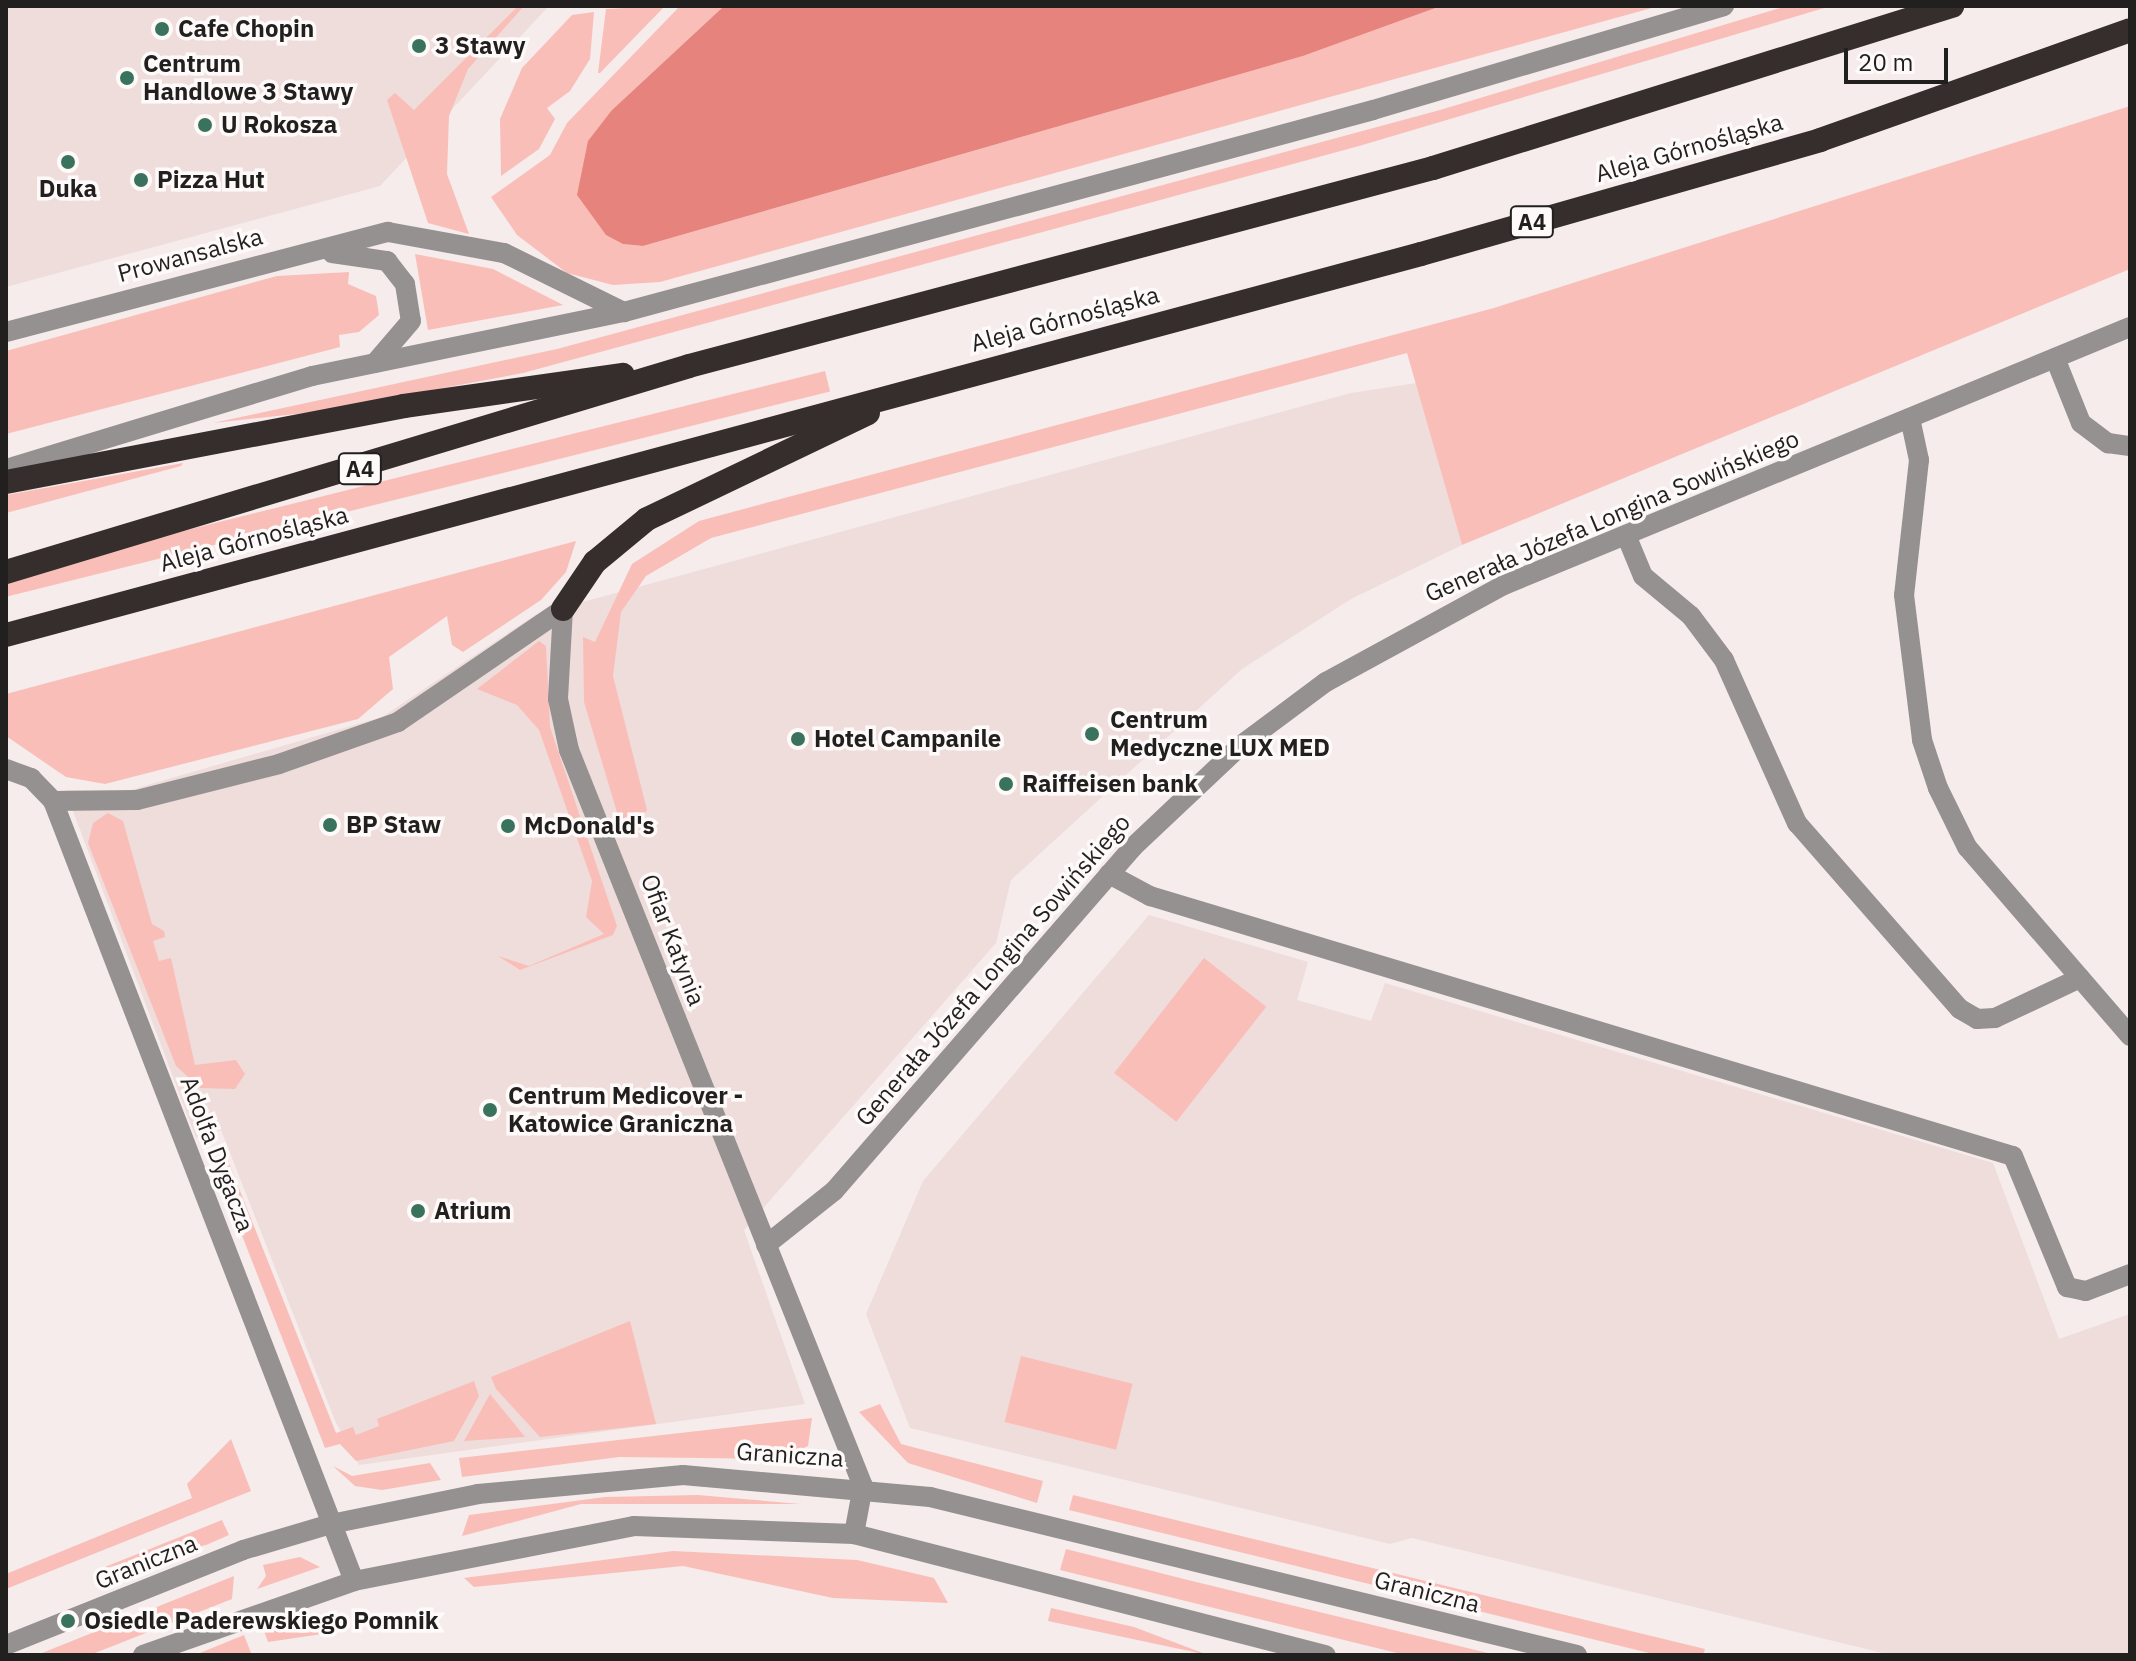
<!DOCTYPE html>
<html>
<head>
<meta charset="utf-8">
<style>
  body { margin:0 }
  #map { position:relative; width:2136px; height:1661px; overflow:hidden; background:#f5eceb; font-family:"IBM Plex Sans",sans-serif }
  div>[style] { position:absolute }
  .built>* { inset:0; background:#efdddb }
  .green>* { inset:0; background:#fabeb9; transform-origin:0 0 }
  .water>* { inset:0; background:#e7837d }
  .minor>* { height:20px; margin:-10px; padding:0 10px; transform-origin:10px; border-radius:10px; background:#959191 }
  .highway>* { height:24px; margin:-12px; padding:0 12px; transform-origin:12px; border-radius:12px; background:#352e2d }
  .dots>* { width:22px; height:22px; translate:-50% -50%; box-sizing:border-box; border:4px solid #fefafa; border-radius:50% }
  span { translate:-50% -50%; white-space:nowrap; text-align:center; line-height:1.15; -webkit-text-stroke:7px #fefafa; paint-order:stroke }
  .shield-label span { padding:2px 6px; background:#fefafa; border:2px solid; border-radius:6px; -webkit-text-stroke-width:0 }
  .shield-label { font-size:22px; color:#221f1f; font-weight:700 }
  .poi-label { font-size:24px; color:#221f1f; font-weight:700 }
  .left { translate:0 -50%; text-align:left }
  .street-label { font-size:24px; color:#221f1f }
  .frame { position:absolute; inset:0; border:8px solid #221f1f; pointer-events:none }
  .scale { position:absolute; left:1844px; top:48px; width:104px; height:36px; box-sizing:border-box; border:4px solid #221f1f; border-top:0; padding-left:10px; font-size:24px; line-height:28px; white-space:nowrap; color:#221f1f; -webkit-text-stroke:6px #fefafa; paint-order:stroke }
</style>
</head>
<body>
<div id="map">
  <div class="built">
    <i style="clip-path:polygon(6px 6px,549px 6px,380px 186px,6px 287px)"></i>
    <i style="clip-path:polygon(1416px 383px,1462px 545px,1351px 599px,1242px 669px,1011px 880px,996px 943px,744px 1230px,805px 1404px,359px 1465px,336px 1423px,221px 1130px,196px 1138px,65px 790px,127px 791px,382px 717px,535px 615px,1351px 393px)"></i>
    <i style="clip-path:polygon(1149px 915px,1308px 962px,1297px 1000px,1371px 1021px,1385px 983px,1993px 1163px,2059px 1339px,2130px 1314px,2130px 1655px,1891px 1655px,1412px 1538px,1390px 1544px,910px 1428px,866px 1314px,923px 1181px)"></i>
  </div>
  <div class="green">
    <i style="clip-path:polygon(518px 6px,524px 6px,468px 69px,449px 116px,447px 174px,469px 234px,428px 223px,387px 100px,395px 93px,414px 110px)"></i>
    <i style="clip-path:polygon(665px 6px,600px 73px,598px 73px,606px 9px)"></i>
    <i style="clip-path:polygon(680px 6px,724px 6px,612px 110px,623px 244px,643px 246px,1303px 56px,1441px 6px,1659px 6px,660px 282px,613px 285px,567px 273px,517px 235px,491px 197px,550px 155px,567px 123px)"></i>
    <i style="clip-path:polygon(1787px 6px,1831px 6px,1359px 146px,523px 373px,315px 412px,213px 423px,557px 349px,1440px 110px)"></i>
    <i style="clip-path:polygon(594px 12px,590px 59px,570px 91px,547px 108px,555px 119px,539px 149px,501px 176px,500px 119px,522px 68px,572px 15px)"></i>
    <i style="clip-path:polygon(2130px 106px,2130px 269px,1462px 545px,1407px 353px,711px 538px,646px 576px,621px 612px,613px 676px,647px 810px,635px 827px,619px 819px,584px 702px,583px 637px,595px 642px,632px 564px,699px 521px,1494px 308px)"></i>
    <i style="clip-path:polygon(415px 254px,493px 269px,563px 305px,428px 330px)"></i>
    <i style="clip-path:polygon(349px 272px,348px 284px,376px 296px,379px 315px,359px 332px,339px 335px,340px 347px,6px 434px,6px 351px,277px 276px)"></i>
    <i style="left:825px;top:371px;width:21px;height:849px;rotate:76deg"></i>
    <i style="clip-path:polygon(183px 463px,181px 466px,6px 513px,6px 495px)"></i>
    <i style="clip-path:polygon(576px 541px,566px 572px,541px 600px,463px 652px,452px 645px,447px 616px,389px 657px,393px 689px,358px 719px,105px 784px,66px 777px,6px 736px,6px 694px)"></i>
    <i style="clip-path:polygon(539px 641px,546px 646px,550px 727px,617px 926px,613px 935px,520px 970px,498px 956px,529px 966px,604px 934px,586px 917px,592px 881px,539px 730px,517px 705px,477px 689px)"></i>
    <i style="clip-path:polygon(108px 813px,123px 821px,152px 924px,164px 931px,165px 937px,153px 941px,159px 961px,171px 958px,195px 1065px,236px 1060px,245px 1074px,235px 1089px,200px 1088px,176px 1066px,88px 843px,93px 823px)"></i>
    <i style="left:1204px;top:958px;width:79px;height:146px;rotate:38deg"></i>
    <i style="clip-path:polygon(223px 1148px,336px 1433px,353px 1427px,356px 1435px,379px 1426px,377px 1419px,474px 1381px,479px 1396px,454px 1441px,356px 1461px,340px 1444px,325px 1448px,222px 1184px)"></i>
    <i style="clip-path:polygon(630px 1321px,656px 1424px,540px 1437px,496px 1389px,491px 1377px)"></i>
    <i style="left:1021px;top:1356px;width:115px;height:68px;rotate:14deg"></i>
    <i style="clip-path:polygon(490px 1394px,525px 1437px,464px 1441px)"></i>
    <i style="clip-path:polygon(880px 1404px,901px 1444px,1043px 1481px,1037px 1503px,908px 1463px,859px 1412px)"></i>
    <i style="clip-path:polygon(812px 1418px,808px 1446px,779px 1459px,619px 1457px,462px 1477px,459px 1458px)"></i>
    <i style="clip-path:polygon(231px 1439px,251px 1491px,6px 1589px,6px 1574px,192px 1498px,187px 1484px)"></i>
    <i style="clip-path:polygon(430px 1463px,441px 1480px,382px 1490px,355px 1486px,333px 1466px,352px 1476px)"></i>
    <i style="clip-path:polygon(698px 1495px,800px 1504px,581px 1504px,462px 1536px,469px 1515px,605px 1497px)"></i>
    <i style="clip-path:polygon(1073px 1495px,1705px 1649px,1703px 1655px,1657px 1655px,1069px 1510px)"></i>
    <i style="clip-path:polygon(222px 1520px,229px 1535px,206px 1545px,100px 1569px)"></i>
    <i style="clip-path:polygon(1066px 1549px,1184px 1579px,1496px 1655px,1405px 1655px,1060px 1570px)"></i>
    <i style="clip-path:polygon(673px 1551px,857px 1560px,934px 1578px,948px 1603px,833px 1598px,683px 1566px,474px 1587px,464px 1578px)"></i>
    <i style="clip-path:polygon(300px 1557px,320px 1567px,257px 1589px,266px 1576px,263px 1565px)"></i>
    <i style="clip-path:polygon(234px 1576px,232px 1599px,90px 1655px,37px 1655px)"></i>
    <i style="clip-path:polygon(1051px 1608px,1134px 1627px,1208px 1655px,1048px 1621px)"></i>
    <i style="clip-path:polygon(311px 1613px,349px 1630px,268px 1642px,263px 1628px)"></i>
    <i style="clip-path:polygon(244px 1635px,251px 1653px,195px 1655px)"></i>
  </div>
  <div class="water">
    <i style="clip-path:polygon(724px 6px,1441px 6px,1303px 56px,643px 246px,623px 244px,606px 235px,577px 195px,588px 141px,612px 110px)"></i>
  </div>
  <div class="minor">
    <i style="left:332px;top:253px;width:56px;rotate:8.3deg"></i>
    <i style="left:387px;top:261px;width:29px;rotate:52deg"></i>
    <i style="left:405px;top:284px;width:37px;rotate:81deg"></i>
    <i style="left:411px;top:321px;width:55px;rotate:130.6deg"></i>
    <i style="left:6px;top:332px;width:395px;rotate:-14.7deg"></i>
    <i style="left:388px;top:232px;width:118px;rotate:10.3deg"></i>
    <i style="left:504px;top:253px;width:134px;rotate:26.2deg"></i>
    <i style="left:2055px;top:358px;width:70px;rotate:68.2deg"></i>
    <i style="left:2081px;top:423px;width:34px;rotate:37deg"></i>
    <i style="left:2108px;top:443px;width:22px;rotate:8deg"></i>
    <i style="left:1910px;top:418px;width:43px;rotate:77.9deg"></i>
    <i style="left:1919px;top:460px;width:136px;rotate:96.3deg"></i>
    <i style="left:1904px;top:595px;width:146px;rotate:82.9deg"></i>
    <i style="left:1922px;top:740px;width:51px;rotate:71.6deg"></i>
    <i style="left:1938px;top:788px;width:66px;rotate:63.8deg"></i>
    <i style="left:1967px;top:847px;width:250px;rotate:49.2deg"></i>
    <i style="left:6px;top:469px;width:320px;rotate:-16.9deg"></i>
    <i style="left:312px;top:376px;width:318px;rotate:-11.6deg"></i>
    <i style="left:624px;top:312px;width:776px;rotate:-15.09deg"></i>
    <i style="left:1373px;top:110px;width:366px;rotate:-16.5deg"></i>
    <i style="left:1626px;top:535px;width:44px;rotate:67.5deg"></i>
    <i style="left:1643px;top:576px;width:62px;rotate:39.8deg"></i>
    <i style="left:1691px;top:616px;width:55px;rotate:53.1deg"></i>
    <i style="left:1724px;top:660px;width:179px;rotate:65.9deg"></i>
    <i style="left:1797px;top:823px;width:247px;rotate:48.8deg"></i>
    <i style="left:1960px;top:1009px;width:20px;rotate:30deg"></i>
    <i style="left:1977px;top:1019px;width:18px;rotate:-3deg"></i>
    <i style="left:1995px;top:1018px;width:94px;rotate:-25.2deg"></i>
    <i style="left:563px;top:609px;width:90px;rotate:93.2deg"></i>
    <i style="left:558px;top:699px;width:52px;rotate:77.8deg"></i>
    <i style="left:569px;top:750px;width:793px;rotate:68.23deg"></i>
    <i style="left:863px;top:1486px;width:49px;rotate:100.6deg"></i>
    <i style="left:6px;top:769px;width:27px;rotate:20deg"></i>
    <i style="left:31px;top:778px;width:32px;rotate:46deg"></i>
    <i style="left:53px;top:801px;width:836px;rotate:68.9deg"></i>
    <i style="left:53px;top:801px;width:84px;rotate:-0.7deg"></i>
    <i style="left:137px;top:800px;width:146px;rotate:-14.2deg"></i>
    <i style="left:279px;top:764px;width:126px;rotate:-19.4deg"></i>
    <i style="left:398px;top:722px;width:200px;rotate:-34.4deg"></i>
    <i style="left:1109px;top:874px;width:47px;rotate:28.2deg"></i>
    <i style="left:1150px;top:896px;width:901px;rotate:16.77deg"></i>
    <i style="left:2013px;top:1156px;width:142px;rotate:67.6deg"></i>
    <i style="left:2067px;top:1287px;width:19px;rotate:12deg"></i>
    <i style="left:2086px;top:1291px;width:47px;rotate:-21.1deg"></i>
    <i style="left:766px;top:1245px;width:87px;rotate:-38.5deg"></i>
    <i style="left:834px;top:1191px;width:456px;rotate:-49deg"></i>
    <i style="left:1133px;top:847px;width:147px;rotate:-43.3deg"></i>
    <i style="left:1240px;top:746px;width:107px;rotate:-36.7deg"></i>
    <i style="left:1326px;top:682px;width:203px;rotate:-28.6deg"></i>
    <i style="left:1504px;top:585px;width:677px;rotate:-22.4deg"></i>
    <i style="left:6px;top:1645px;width:255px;rotate:-21.8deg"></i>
    <i style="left:243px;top:1550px;width:92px;rotate:-16.5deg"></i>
    <i style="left:331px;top:1524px;width:150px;rotate:-11.5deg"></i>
    <i style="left:478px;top:1494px;width:206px;rotate:-5.3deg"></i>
    <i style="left:683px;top:1475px;width:248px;rotate:5.1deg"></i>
    <i style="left:930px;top:1497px;width:666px;rotate:13.72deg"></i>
    <i style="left:143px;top:1655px;width:224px;rotate:-19.3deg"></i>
    <i style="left:354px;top:1581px;width:285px;rotate:-11.1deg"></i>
    <i style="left:634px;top:1526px;width:220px;rotate:2.1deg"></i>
    <i style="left:854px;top:1534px;width:487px;rotate:14.4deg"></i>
  </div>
  <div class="highway">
    <i style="left:6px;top:482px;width:405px;rotate:-10.8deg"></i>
    <i style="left:404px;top:406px;width:221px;rotate:-8.1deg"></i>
    <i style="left:6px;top:572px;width:713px;rotate:-16.78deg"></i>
    <i style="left:689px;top:366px;width:770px;rotate:-14.9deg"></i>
    <i style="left:1433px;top:168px;width:544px;rotate:-17.34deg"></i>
    <i style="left:563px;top:609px;width:57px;rotate:-55.8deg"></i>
    <i style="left:595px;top:562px;width:67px;rotate:-39.6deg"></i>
    <i style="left:647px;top:519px;width:245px;rotate:-25.6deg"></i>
    <i style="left:6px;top:635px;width:1465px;rotate:-15.07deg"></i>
    <i style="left:1421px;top:254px;width:415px;rotate:-15.9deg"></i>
    <i style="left:1820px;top:140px;width:329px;rotate:-19.5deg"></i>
  </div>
  <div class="dots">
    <i style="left:162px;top:29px;background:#39735d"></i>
    <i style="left:419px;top:46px;background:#39735d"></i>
    <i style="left:127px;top:78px;background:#39735d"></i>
    <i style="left:205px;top:125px;background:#39735d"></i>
    <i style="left:68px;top:162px;background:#39735d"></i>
    <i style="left:141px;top:180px;background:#39735d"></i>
    <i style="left:1092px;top:734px;background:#39735d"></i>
    <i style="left:798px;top:739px;background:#39735d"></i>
    <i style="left:1006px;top:784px;background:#39735d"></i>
    <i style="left:330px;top:825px;background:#39735d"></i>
    <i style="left:508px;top:826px;background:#39735d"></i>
    <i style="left:490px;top:1110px;background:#39735d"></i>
    <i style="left:418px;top:1211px;background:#39735d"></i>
    <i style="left:68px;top:1621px;background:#39735d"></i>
  </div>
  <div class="shield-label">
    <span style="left:1532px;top:222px">A4</span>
    <span style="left:360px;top:469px">A4</span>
  </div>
  <div class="poi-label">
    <span class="left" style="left:178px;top:29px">Cafe Chopin</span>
    <span class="left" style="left:435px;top:46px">3 Stawy</span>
    <span class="left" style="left:143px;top:78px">Centrum<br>Handlowe 3 Stawy</span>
    <span class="left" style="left:221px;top:125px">U Rokosza</span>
    <span class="left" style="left:157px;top:180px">Pizza Hut</span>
    <span style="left:68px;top:189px">Duka</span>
    <span class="left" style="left:1110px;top:734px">Centrum<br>Medyczne LUX MED</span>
    <span class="left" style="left:814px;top:739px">Hotel Campanile</span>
    <span class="left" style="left:1022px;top:784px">Raiffeisen bank</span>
    <span class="left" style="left:346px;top:825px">BP Staw</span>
    <span class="left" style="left:524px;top:826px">McDonald's</span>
    <span class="left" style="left:508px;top:1110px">Centrum Medicover -<br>Katowice Graniczna</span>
    <span class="left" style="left:434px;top:1211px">Atrium</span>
    <span class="left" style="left:84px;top:1621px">Osiedle Paderewskiego Pomnik</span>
  </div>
  <div class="street-label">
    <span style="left:1689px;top:148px;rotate:-16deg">Aleja Górnośląska</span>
    <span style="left:190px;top:255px;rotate:-15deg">Prowansalska</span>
    <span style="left:1065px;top:319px;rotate:-15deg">Aleja Górnośląska</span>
    <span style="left:1612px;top:516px;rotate:-23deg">Generała Józefa Longina Sowińskiego</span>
    <span style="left:254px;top:539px;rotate:-15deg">Aleja Górnośląska</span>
    <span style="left:673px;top:940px;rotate:69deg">Ofiar Katynia</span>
    <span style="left:993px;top:970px;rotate:-49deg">Generała Józefa Longina Sowińskiego</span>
    <span style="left:217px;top:1154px;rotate:69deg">Adolfa Dygacza</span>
    <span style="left:790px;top:1455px;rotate:4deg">Graniczna</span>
    <span style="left:146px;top:1562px;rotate:-22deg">Graniczna</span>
    <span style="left:1427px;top:1592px;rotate:14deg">Graniczna</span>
  </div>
  <div class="frame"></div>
  <div class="scale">20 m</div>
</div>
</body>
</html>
